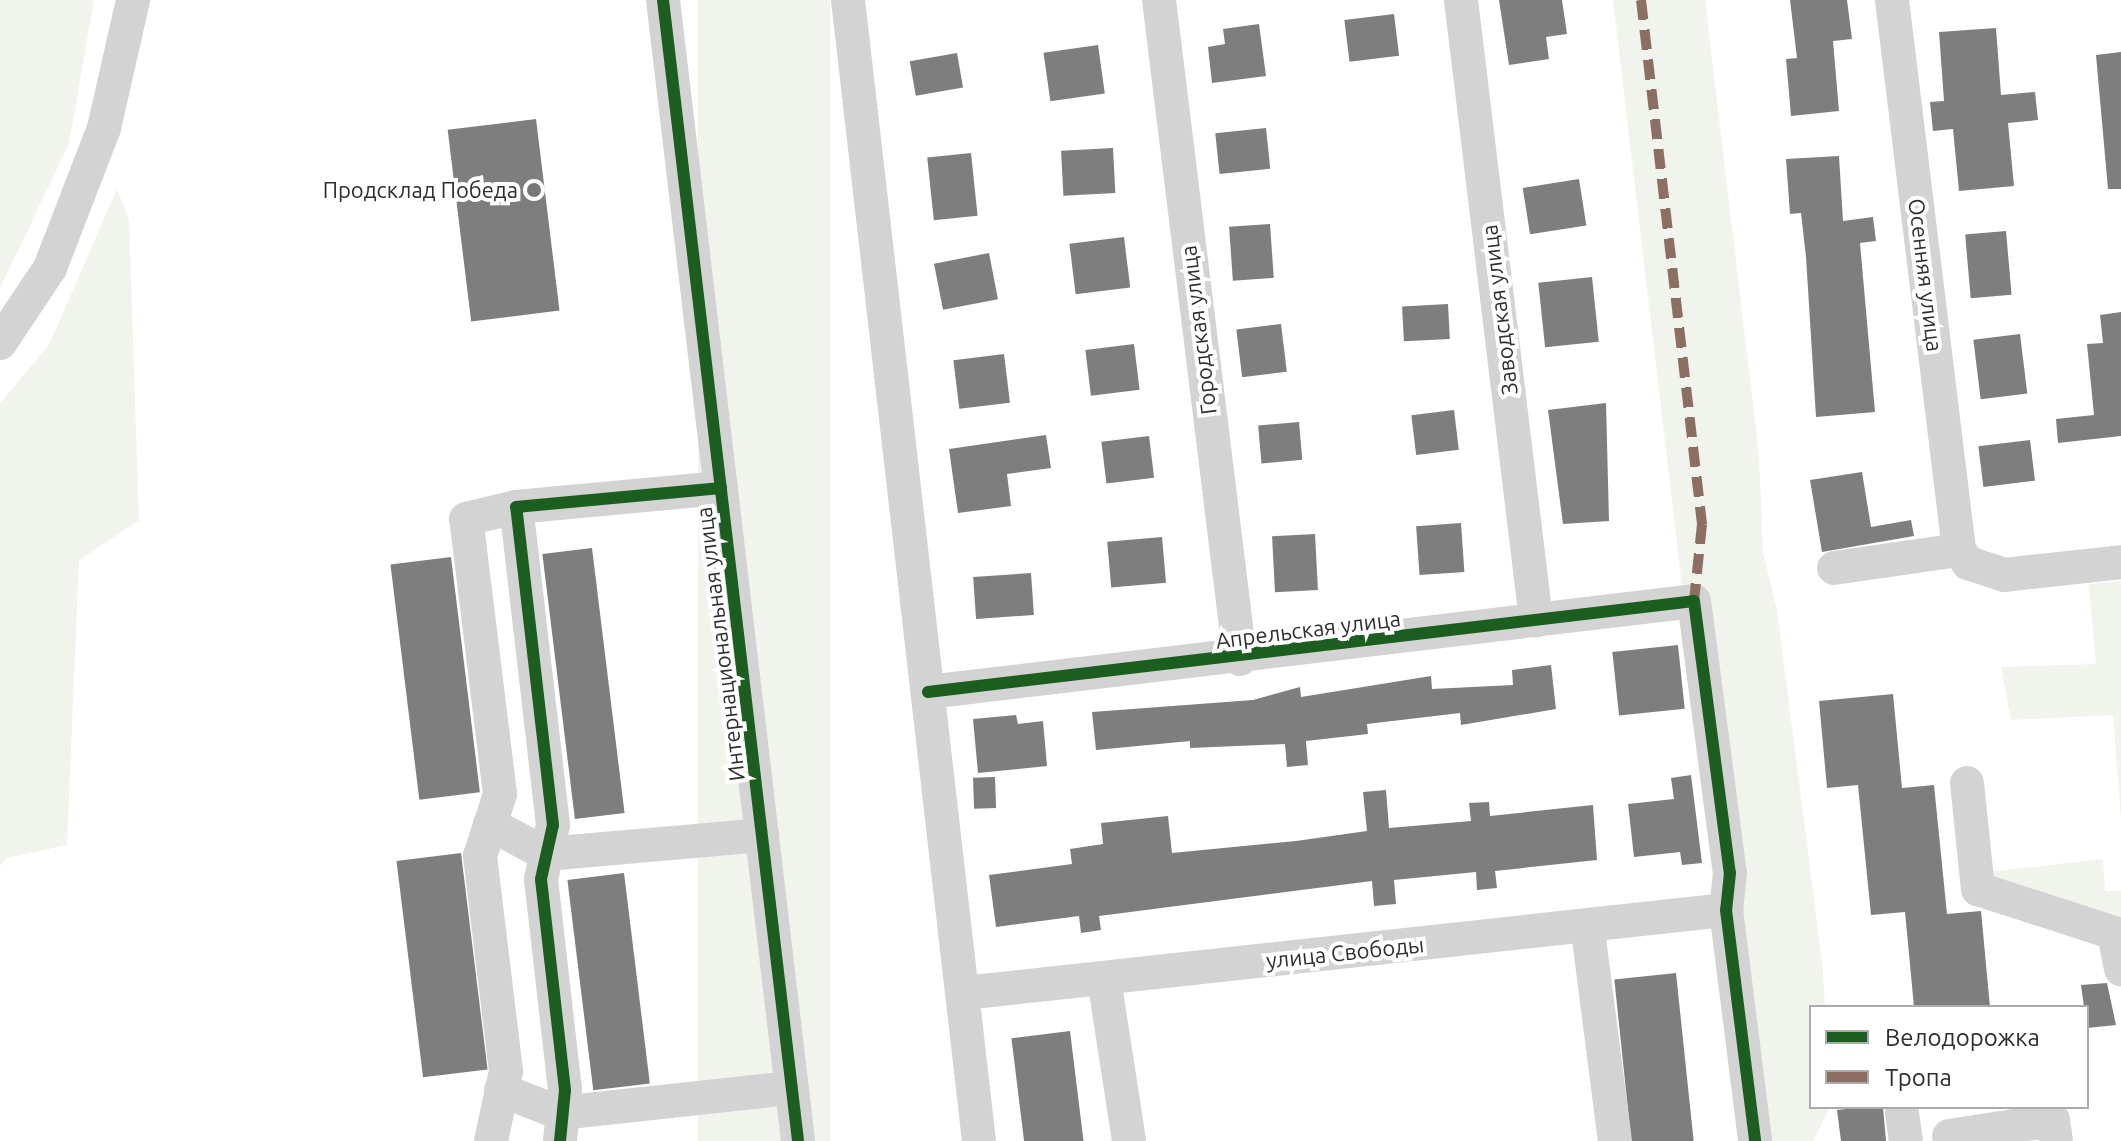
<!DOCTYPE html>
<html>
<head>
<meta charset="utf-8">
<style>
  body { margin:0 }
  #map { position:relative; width:2121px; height:1141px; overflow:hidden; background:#fff; font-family:Ubuntu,sans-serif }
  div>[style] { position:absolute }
  .green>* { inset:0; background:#f1f4ec; transform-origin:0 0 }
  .building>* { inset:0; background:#7e7e7e; transform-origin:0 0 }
  .minor>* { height:34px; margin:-17px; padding:0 17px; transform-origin:17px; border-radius:17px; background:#d3d3d3 }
  .quiet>* { height:10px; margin-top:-5px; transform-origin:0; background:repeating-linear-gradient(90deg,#8d6e63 0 20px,transparent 0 30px) }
  .cycleway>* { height:12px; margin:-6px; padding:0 6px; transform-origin:6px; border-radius:6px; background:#1b5e20 }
  .dots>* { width:22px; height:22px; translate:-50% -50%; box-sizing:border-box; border:4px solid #fff; border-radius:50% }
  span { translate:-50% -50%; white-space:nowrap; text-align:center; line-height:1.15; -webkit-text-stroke:8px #fff; paint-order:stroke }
  .poi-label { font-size:22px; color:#2e2e2e }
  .right { translate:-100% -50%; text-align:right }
  .street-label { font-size:22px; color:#2e2e2e }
  .legend { position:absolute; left:1809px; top:1005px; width:280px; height:104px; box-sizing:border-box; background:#fff; border:2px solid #ababab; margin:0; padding:10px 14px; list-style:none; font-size:24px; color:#2e2e2e }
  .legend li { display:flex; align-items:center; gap:16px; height:40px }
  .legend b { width:40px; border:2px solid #ababab }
</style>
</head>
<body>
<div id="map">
  <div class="green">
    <i style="clip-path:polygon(0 0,94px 0,69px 144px,0 288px)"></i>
    <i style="left:698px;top:0;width:132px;height:1150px"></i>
    <i style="clip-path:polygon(1613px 0,1705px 0,1759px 455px,1763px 552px,1777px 610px,1823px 970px,1825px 1007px,1811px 1007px,1811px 1107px,1830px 1107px,1813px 1141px,1764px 1141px,1686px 620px)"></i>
    <i style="clip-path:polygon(117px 189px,129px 219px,139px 520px,79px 560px,67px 845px,7px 858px,0 866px,0 403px,49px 345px)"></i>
    <i style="clip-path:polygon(2121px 581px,2121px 819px,2113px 715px,2011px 720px,2001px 667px,2096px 664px,2089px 584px)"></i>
    <i style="clip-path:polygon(2103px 859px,2105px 891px,2121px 891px,2121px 921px,2058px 915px,1986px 872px)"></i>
  </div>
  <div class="building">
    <i style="clip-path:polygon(1499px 0,1562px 0,1567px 34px,1546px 37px,1549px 59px,1509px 65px)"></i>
    <i style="clip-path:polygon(1790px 0,1847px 0,1852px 39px,1833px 41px,1839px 111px,1791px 116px,1786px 59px,1797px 58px)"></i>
    <i style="left:1394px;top:14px;width:42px;height:50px;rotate:83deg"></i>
    <i style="clip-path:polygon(1259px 24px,1266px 76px,1212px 83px,1208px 47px,1225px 44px,1223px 29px)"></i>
    <i style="clip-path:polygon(1996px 28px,2001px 95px,2035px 92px,2038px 120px,2008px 123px,2014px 186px,1959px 191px,1953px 129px,1933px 131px,1930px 102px,1944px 101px,1939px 32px)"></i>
    <i style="left:1098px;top:45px;width:49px;height:55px;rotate:82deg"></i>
    <i style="clip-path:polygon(2121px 52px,2121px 189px,2108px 189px,2096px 55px)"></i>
    <i style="left:957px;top:53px;width:35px;height:48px;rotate:80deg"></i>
    <i style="left:536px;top:119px;width:193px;height:89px;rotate:83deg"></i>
    <i style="left:1266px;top:128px;width:41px;height:51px;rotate:84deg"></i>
    <i style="left:1113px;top:148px;width:45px;height:52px;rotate:87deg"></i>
    <i style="left:971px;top:153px;width:63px;height:44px;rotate:84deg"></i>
    <i style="clip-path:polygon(1839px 156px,1843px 221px,1873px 217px,1876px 241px,1860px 243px,1875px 412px,1816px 417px,1806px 257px,1801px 213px,1790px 214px,1786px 159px)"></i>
    <i style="left:1579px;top:179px;width:47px;height:57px;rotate:81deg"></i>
    <i style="left:1270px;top:224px;width:54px;height:41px;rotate:86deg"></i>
    <i style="left:2006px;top:231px;width:64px;height:41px;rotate:85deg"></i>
    <i style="left:1124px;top:237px;width:51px;height:55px;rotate:83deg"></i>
    <i style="left:989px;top:253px;width:47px;height:56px;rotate:79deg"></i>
    <i style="left:1592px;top:277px;width:65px;height:54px;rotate:84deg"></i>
    <i style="left:1448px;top:304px;width:35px;height:46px;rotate:87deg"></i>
    <i style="clip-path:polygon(2121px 312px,2121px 436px,2058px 443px,2056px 419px,2094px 415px,2087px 344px,2103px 343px,2100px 315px)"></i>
    <i style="left:1281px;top:324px;width:48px;height:45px;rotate:83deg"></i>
    <i style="left:2020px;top:334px;width:60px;height:47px;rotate:83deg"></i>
    <i style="left:1134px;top:344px;width:46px;height:49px;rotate:83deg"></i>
    <i style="left:1004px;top:354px;width:49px;height:51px;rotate:83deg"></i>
    <i style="clip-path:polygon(1606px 403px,1609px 521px,1563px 524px,1548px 410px)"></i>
    <i style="left:1454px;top:410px;width:40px;height:43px;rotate:83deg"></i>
    <i style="left:1299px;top:422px;width:38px;height:41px;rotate:85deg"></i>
    <i style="clip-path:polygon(1046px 435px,1051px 468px,1007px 474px,1011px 506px,958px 513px,949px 449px)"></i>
    <i style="left:1149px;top:436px;width:42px;height:48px;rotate:83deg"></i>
    <i style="left:2030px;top:440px;width:41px;height:52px;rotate:83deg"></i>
    <i style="clip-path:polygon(1862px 472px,1871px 527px,1911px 520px,1914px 536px,1822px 552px,1810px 480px)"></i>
    <i style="left:1461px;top:523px;width:49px;height:45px;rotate:86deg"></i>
    <i style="left:1315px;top:534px;width:56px;height:43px;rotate:87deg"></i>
    <i style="left:1162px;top:537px;width:46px;height:55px;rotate:85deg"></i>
    <i style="left:592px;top:548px;width:267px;height:50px;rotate:83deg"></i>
    <i style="left:451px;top:557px;width:237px;height:61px;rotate:83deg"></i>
    <i style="left:1031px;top:573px;width:42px;height:58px;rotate:86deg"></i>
    <i style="left:1678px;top:645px;width:64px;height:66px;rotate:84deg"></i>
    <i style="clip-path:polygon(1551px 665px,1556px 709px,1461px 725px,1460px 713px,1367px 724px,1368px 734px,1306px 741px,1308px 765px,1287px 767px,1285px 744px,1190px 748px,1190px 741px,1096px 750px,1092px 712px,1253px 700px,1300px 687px,1301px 697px,1431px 676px,1432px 689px,1513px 685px,1512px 670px)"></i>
    <i style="clip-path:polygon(1893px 694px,1902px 788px,1934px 785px,1947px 914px,1981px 911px,1990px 1007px,1914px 1007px,1905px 912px,1871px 915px,1858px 785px,1827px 788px,1819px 701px)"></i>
    <i style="clip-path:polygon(1016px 715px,1018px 724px,1043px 721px,1047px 766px,978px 773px,973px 719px)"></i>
    <i style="clip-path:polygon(1691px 775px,1702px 863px,1682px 865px,1680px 852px,1634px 857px,1628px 804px,1674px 799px,1671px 778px)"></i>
    <i style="left:995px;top:777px;width:31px;height:22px;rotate:88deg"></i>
    <i style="clip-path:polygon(1386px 790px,1389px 828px,1471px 821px,1469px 803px,1489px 802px,1490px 816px,1593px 805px,1597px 860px,1495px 871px,1497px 888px,1477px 890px,1476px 872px,1394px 880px,1396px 904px,1374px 906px,1372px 881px,1099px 916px,1101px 930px,1081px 933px,1079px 916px,996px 927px,989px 875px,1072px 864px,1070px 849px,1103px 844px,1101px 823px,1168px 816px,1172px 853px,1296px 841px,1367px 831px,1363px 792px)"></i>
    <i style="left:461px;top:853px;width:218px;height:65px;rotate:83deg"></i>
    <i style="left:624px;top:873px;width:212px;height:57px;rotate:83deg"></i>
    <i style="left:1676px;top:973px;width:169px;height:62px;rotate:84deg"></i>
    <i style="clip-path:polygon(2107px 983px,2116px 1025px,2087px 1028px,2081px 985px)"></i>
    <i style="left:1070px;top:1031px;width:111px;height:59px;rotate:83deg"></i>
    <i style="clip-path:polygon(1864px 1107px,1883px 1107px,1886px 1141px,1841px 1141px,1837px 1110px)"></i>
  </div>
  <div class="minor">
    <i style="left:663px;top:0;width:1149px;rotate:83.25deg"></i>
    <i style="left:848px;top:0;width:1148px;rotate:83.45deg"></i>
    <i style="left:1159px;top:0;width:664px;rotate:82.99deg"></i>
    <i style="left:1461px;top:0;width:625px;rotate:83.1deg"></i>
    <i style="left:1892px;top:0;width:554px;rotate:83.05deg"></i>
    <i style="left:0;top:343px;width:90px;rotate:-56.3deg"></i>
    <i style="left:50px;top:268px;width:150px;rotate:-68.9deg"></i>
    <i style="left:104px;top:128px;width:131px;rotate:-77.2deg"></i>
    <i style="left:1834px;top:568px;width:126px;rotate:-8.2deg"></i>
    <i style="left:1959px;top:550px;width:16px;rotate:55deg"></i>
    <i style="left:1968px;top:563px;width:38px;rotate:18deg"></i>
    <i style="left:2004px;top:575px;width:118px;rotate:-6.3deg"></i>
    <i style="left:928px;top:692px;width:771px;rotate:-6.77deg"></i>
    <i style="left:1694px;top:601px;width:274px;rotate:82.5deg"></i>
    <i style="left:1730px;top:873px;width:37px;rotate:96deg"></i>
    <i style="left:1726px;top:910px;width:233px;rotate:82.8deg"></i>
    <i style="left:1967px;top:783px;width:107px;rotate:84.1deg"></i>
    <i style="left:1978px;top:889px;width:143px;rotate:17.9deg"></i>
    <i style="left:2114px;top:933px;width:37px;rotate:79deg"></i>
    <i style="left:490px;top:824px;width:64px;rotate:28.2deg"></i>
    <i style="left:546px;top:854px;width:217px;rotate:-5deg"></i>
    <i style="left:1588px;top:931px;width:212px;rotate:82.7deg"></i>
    <i style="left:1104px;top:979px;width:164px;rotate:81.2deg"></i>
    <i style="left:964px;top:993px;width:767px;rotate:-6.22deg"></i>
    <i style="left:501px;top:1090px;width:63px;rotate:21.3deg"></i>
    <i style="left:560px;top:1113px;width:233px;rotate:-6.2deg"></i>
    <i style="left:1902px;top:1113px;width:28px;rotate:82deg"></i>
    <i style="left:1949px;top:1136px;width:105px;rotate:-8.7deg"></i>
    <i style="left:2053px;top:1120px;width:21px;rotate:82deg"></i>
    <i style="left:491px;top:1141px;width:72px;rotate:-77.9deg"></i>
    <i style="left:506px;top:1071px;width:217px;rotate:-96.9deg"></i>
    <i style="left:480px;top:856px;width:65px;rotate:-72.1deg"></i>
    <i style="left:500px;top:794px;width:277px;rotate:-97deg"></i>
    <i style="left:466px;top:519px;width:51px;rotate:-13.5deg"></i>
    <i style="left:560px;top:1141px;width:51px;rotate:-84.4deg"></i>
    <i style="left:565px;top:1090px;width:212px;rotate:-96.5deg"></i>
    <i style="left:541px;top:879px;width:55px;rotate:-77.5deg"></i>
    <i style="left:553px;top:825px;width:320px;rotate:-96.6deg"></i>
    <i style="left:516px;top:507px;width:206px;rotate:-5.3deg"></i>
  </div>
  <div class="quiet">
    <i style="left:1641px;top:0;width:528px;rotate:83.36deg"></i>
    <i style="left:1702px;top:524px;width:77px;rotate:95.9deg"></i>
  </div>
  <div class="cycleway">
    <i style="left:663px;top:0;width:1149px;rotate:83.25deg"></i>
    <i style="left:928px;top:692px;width:771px;rotate:-6.77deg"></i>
    <i style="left:1694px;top:601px;width:274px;rotate:82.5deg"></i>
    <i style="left:1730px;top:873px;width:37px;rotate:96deg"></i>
    <i style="left:1726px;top:910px;width:233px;rotate:82.8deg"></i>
    <i style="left:560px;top:1141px;width:51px;rotate:-84.4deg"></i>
    <i style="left:565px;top:1090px;width:212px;rotate:-96.5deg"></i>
    <i style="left:541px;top:879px;width:55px;rotate:-77.5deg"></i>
    <i style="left:553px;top:825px;width:320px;rotate:-96.6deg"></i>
    <i style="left:516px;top:507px;width:206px;rotate:-5.3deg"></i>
  </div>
  <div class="dots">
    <i style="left:534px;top:190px;background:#777"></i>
  </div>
  <div class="poi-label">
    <span class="right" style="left:518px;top:190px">Продсклад Победа</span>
  </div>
  <div class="street-label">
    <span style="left:1926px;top:275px;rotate:83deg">Осенняя улица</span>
    <span style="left:1499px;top:310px;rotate:-97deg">Заводская улица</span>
    <span style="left:1198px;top:330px;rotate:-97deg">Городская улица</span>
    <span style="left:1308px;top:629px;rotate:-7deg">Апрельская улица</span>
    <span style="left:720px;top:644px;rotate:-97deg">Интернациональная улица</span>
    <span style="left:1345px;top:952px;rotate:-6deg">улица Свободы</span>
  </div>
  <ul class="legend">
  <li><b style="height:10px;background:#1b5e20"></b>Велодорожка</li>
  <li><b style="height:10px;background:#8d6e63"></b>Тропа</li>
  </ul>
</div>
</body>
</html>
